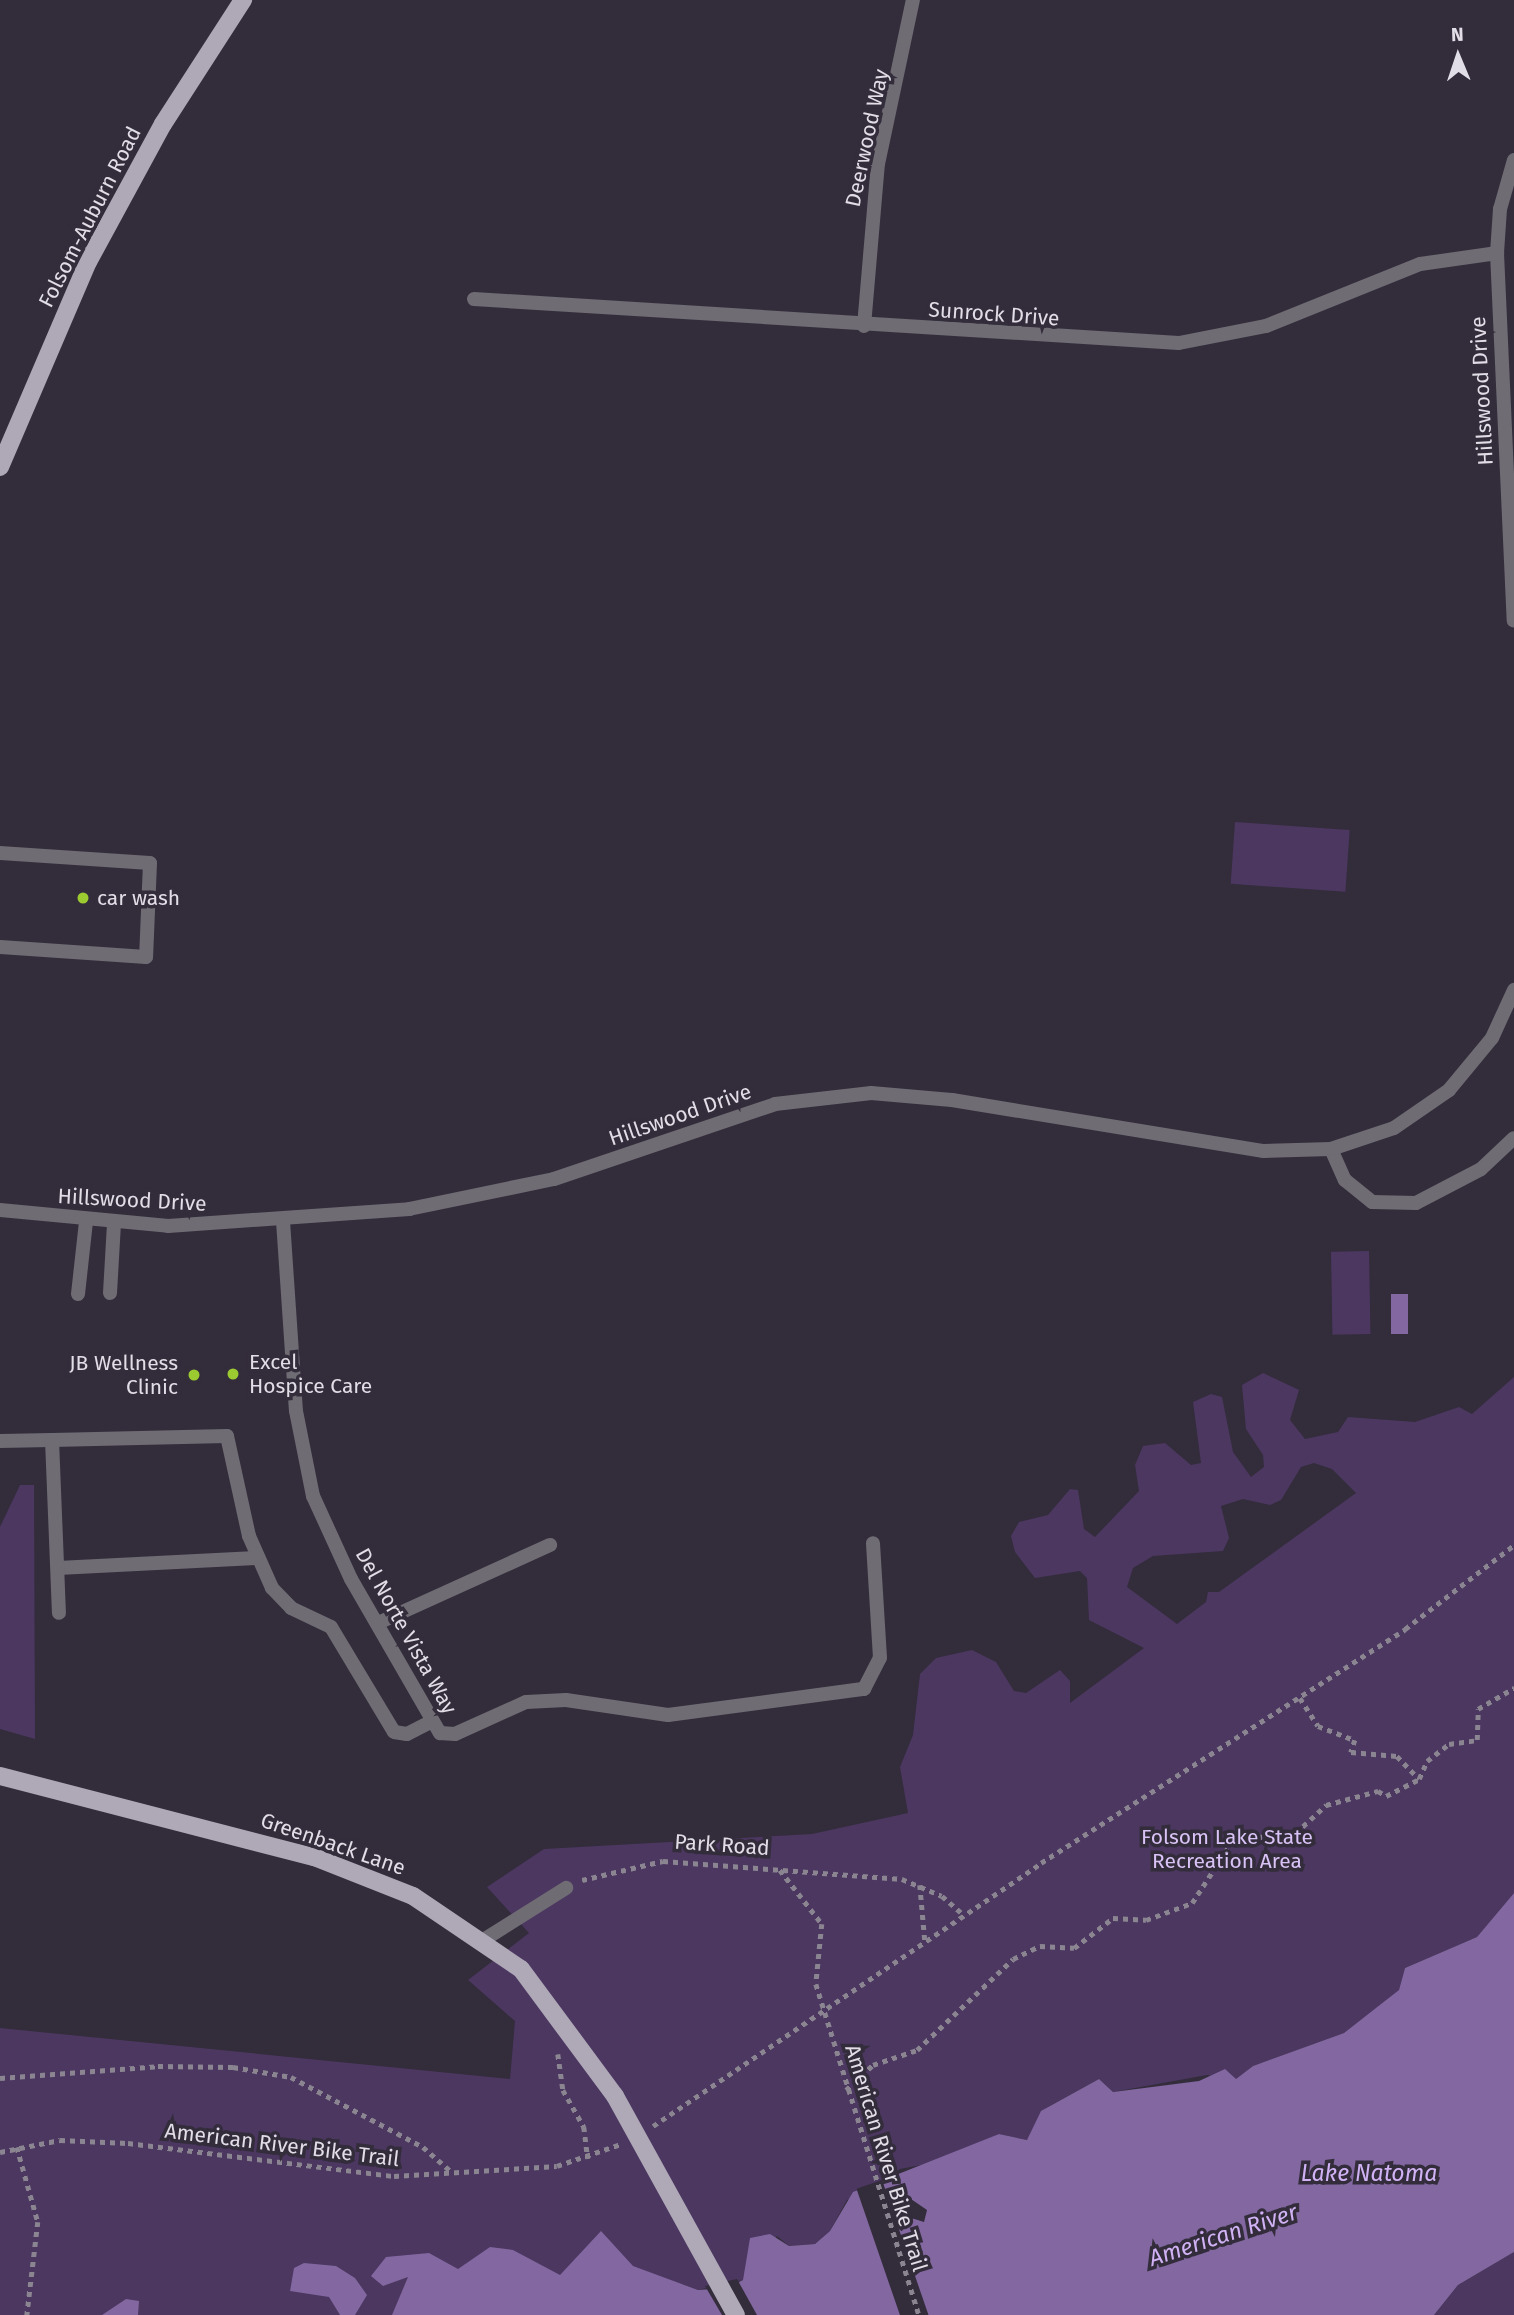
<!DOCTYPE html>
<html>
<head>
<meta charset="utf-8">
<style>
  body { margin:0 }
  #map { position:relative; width:1514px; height:2315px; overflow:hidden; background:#332c3b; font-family:"Fira Sans",sans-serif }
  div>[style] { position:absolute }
  .green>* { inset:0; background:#4b3760; transform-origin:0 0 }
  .water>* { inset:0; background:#8267a0; transform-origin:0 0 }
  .pier>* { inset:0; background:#332c3b; transform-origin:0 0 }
  .path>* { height:4.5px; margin-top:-2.25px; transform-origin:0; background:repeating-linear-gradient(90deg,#8b8591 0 5px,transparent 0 10px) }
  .lane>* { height:14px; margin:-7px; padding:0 7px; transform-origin:7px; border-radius:7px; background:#6f6c74 }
  .street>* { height:14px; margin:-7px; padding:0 7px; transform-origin:7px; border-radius:7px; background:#6f6c74 }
  .primary>* { height:18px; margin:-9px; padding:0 9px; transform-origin:9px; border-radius:9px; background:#aea8b7 }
  .primary-bridge>* { height:18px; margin:-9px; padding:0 9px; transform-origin:9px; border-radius:9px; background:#aea8b7 }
  .dots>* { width:19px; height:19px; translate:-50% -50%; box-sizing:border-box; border:4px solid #332c3b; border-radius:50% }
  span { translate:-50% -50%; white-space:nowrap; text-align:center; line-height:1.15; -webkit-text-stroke:7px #332c3b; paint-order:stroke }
  .street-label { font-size:21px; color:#e2dee7 }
  .poi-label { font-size:21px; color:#e2dee7 }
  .left { translate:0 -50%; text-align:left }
  .right { translate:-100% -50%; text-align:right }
  .park-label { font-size:21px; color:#d9c2f5 }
  .water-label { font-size:23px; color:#d1b3f5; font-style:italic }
  .north { position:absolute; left:1423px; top:21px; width:70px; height:70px; -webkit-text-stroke:5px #332c3b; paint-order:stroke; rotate:358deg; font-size:19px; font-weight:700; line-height:28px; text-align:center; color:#e2dee7 }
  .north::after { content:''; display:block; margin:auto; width:24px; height:32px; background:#e2dee7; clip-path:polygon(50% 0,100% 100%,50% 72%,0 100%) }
</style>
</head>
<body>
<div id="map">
  <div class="green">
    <i style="left:1235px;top:822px;width:115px;height:62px;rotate:4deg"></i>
    <i style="left:1369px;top:1251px;width:83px;height:38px;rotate:89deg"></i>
    <i style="clip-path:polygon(evenodd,1263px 1373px,1299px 1390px,1290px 1420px,1305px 1439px,1338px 1432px,1348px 1417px,1415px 1422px,1459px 1407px,1472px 1414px,1514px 1377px,1514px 1893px,1477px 1937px,1405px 1968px,1399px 1991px,1344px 2033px,1253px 2066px,1236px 2079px,1207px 2075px,1113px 2092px,1099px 2079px,1050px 2106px,1027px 2140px,999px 2134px,942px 2161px,900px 2169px,847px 2200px,830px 2231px,815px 2244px,789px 2246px,777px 2236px,743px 2280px,698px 2290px,682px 2284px,700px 2315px,0 2315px,0 2028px,510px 2079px,515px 2021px,468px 1980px,529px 1933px,487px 1887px,544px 1849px,812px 1834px,908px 1813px,900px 1767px,913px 1735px,920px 1674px,936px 1658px,972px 1650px,996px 1662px,1014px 1691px,1026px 1693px,1060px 1670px,1070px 1681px,1070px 1703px,1144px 1648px,1089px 1620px,1087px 1578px,1080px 1571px,1035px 1578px,1015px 1552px,1011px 1536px,1019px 1522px,1048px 1515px,1070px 1489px,1078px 1490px,1084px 1529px,1095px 1537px,1139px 1491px,1135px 1465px,1143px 1446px,1165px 1443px,1191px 1465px,1201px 1463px,1193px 1402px,1211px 1394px,1222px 1397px,1233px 1452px,1251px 1477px,1264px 1467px,1263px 1455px,1246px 1429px,1242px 1385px,1263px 1373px,1314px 1463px,1332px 1469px,1356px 1493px,1219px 1592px,1208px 1592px,1206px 1602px,1177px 1624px,1127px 1587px,1133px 1568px,1153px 1556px,1223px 1551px,1229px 1538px,1221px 1506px,1243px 1499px,1270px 1505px,1281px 1500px,1301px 1467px,1314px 1463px)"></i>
    <i style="clip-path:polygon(20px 1485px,34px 1485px,35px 1739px,0 1729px,0 1527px)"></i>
    <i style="clip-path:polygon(1514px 2252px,1514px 2315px,1434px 2315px,1458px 2285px)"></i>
  </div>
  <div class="water">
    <i style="left:1391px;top:1294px;width:17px;height:40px"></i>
    <i style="clip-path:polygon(evenodd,1514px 1893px,1514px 2252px,1458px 2285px,1434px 2315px,392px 2315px,408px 2277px,383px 2286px,371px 2276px,386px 2257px,429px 2253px,458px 2269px,490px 2247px,513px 2250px,560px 2275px,601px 2231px,633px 2266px,698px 2290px,727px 2288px,743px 2280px,750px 2238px,770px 2234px,789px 2246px,815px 2244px,830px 2231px,853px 2192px,999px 2134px,1027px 2140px,1041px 2111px,1099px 2079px,1113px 2092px,1199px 2081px,1225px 2069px,1236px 2079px,1253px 2066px,1344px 2033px,1399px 1990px,1405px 1968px,1477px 1937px,1514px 1893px,908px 2197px,927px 2210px,924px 2222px,908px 2217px,908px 2197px)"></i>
    <i style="clip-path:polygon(304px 2263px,336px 2266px,355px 2278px,367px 2295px,355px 2315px,340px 2315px,329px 2297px,290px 2291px,294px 2268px)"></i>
    <i style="clip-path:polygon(126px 2299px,139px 2301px,138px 2315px,102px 2315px)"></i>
  </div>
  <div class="pier">
    <i style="left:882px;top:2180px;width:143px;height:27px;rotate:71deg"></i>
    <i style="clip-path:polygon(737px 2279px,757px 2315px,722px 2315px,705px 2286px)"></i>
  </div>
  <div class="path">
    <i style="left:1300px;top:1698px;width:33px;rotate:57deg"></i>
    <i style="left:1318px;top:1726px;width:40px;rotate:21deg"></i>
    <i style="left:1355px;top:1740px;width:13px;rotate:108deg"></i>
    <i style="left:1351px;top:1752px;width:46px;rotate:5deg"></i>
    <i style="left:1397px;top:1756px;width:32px;rotate:46deg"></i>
    <i style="left:780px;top:1870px;width:68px;rotate:52.1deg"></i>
    <i style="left:822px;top:1924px;width:60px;rotate:95.7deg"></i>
    <i style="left:816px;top:1984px;width:347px;rotate:72.7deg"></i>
    <i style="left:582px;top:1880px;width:83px;rotate:-13.2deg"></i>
    <i style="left:663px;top:1861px;width:240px;rotate:4.3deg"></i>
    <i style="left:902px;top:1879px;width:43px;rotate:23deg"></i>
    <i style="left:942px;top:1896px;width:29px;rotate:41deg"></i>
    <i style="left:920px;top:1885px;width:56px;rotate:84.9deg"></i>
    <i style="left:558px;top:2054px;width:36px;rotate:82deg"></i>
    <i style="left:563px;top:2090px;width:43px;rotate:60.4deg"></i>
    <i style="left:584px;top:2127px;width:32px;rotate:83deg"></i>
    <i style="left:0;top:2078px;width:158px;rotate:-4.3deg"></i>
    <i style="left:158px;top:2066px;width:75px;rotate:0.8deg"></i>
    <i style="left:233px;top:2067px;width:59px;rotate:9.8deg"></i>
    <i style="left:291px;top:2077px;width:149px;rotate:27.9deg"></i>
    <i style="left:423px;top:2147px;width:38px;rotate:41deg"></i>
    <i style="left:846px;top:2090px;width:37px;rotate:-43deg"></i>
    <i style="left:873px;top:2065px;width:46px;rotate:-18.8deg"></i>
    <i style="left:917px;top:2050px;width:132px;rotate:-43.5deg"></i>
    <i style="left:1013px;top:1959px;width:30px;rotate:-26deg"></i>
    <i style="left:1040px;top:1946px;width:34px;rotate:3deg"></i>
    <i style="left:1074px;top:1948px;width:49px;rotate:-37.6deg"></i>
    <i style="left:1113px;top:1918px;width:33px;rotate:3deg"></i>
    <i style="left:1146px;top:1920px;width:49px;rotate:-20.3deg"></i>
    <i style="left:1192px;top:1903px;width:82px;rotate:-56.9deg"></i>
    <i style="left:1237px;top:1834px;width:51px;rotate:6.7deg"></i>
    <i style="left:1288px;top:1840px;width:52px;rotate:-42.6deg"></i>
    <i style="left:1326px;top:1805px;width:54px;rotate:-15.1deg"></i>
    <i style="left:1378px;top:1791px;width:9px;rotate:32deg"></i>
    <i style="left:1386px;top:1796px;width:37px;rotate:-27deg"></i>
    <i style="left:1419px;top:1779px;width:20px;rotate:-66deg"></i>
    <i style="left:1427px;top:1761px;width:28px;rotate:-38deg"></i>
    <i style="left:1449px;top:1744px;width:28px;rotate:-8deg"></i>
    <i style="left:1477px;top:1740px;width:31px;rotate:-88deg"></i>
    <i style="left:1478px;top:1709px;width:42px;rotate:-30.3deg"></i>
    <i style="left:653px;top:2126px;width:469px;rotate:-34.1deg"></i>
    <i style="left:1041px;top:1863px;width:433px;rotate:-32.7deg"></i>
    <i style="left:1405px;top:1629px;width:138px;rotate:-37.6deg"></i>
    <i style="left:17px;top:2147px;width:78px;rotate:74.4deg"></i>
    <i style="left:38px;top:2222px;width:94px;rotate:96.7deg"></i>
    <i style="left:0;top:2152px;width:61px;rotate:-11.3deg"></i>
    <i style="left:60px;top:2140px;width:68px;rotate:2.5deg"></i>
    <i style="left:128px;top:2143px;width:268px;rotate:7.1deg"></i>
    <i style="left:394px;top:2176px;width:163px;rotate:-3.5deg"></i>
    <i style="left:557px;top:2166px;width:68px;rotate:-19deg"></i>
  </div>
  <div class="lane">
    <i style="left:0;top:853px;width:150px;rotate:3.8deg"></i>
    <i style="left:150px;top:863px;width:94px;rotate:92.4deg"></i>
    <i style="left:146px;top:957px;width:146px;rotate:-176.1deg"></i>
    <i style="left:110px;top:1293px;width:70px;rotate:-86.7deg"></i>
    <i style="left:78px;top:1294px;width:73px;rotate:-83.7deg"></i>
    <i style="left:52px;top:1440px;width:175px;rotate:-1.3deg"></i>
    <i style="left:227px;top:1436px;width:102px;rotate:77.6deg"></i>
    <i style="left:249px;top:1536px;width:57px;rotate:66.1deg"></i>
    <i style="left:272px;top:1588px;width:28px;rotate:46deg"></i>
    <i style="left:291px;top:1608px;width:44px;rotate:25.4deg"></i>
    <i style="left:331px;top:1627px;width:122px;rotate:59deg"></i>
    <i style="left:394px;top:1732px;width:13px;rotate:9deg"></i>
    <i style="left:407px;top:1734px;width:28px;rotate:-27deg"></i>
    <i style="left:58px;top:1568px;width:198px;rotate:-2.9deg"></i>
  </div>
  <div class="street">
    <i style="left:1514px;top:160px;width:51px;rotate:105.9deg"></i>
    <i style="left:1500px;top:209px;width:44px;rotate:93.9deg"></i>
    <i style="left:1497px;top:253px;width:368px;rotate:87.4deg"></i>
    <i style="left:474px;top:299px;width:706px;rotate:3.57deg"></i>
    <i style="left:1179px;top:343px;width:89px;rotate:-11.1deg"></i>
    <i style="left:1266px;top:326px;width:166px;rotate:-21.9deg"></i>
    <i style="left:1420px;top:264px;width:78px;rotate:-8.1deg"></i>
    <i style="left:864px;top:326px;width:163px;rotate:-85.1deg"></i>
    <i style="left:878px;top:164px;width:168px;rotate:-78deg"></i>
    <i style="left:1331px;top:1149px;width:34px;rotate:66deg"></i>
    <i style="left:1345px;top:1180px;width:35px;rotate:39deg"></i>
    <i style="left:1372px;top:1202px;width:44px;rotate:1.3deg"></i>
    <i style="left:1416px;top:1203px;width:73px;rotate:-27.6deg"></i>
    <i style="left:1481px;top:1169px;width:45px;rotate:-43.2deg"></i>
    <i style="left:0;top:1210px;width:169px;rotate:5.4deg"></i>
    <i style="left:168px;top:1226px;width:242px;rotate:-4deg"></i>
    <i style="left:409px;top:1209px;width:148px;rotate:-11.7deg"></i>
    <i style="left:554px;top:1179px;width:233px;rotate:-18.7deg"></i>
    <i style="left:775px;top:1104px;width:97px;rotate:-6.5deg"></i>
    <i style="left:871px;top:1093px;width:81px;rotate:4.9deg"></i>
    <i style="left:952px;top:1100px;width:316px;rotate:9.3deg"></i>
    <i style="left:1264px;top:1151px;width:67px;rotate:-1.7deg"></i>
    <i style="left:1331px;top:1149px;width:66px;rotate:-18.4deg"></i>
    <i style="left:1394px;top:1128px;width:67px;rotate:-34.6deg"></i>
    <i style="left:1449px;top:1090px;width:67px;rotate:-50.4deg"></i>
    <i style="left:1492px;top:1038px;width:53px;rotate:-65.4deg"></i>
    <i style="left:283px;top:1221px;width:190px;rotate:86.1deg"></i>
    <i style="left:296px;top:1411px;width:87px;rotate:78.7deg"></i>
    <i style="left:313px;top:1496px;width:91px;rotate:65.4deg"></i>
    <i style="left:351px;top:1579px;width:178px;rotate:60deg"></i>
    <i style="left:440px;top:1733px;width:15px;rotate:4deg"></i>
    <i style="left:455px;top:1734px;width:78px;rotate:-24.3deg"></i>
    <i style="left:526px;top:1702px;width:40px;rotate:-2.9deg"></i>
    <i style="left:566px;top:1700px;width:103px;rotate:8.4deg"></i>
    <i style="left:668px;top:1715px;width:198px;rotate:-7.6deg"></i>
    <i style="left:864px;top:1689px;width:35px;rotate:-63deg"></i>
    <i style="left:880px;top:1658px;width:115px;rotate:-93.5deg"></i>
    <i style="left:0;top:1441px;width:52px;rotate:-1.1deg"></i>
    <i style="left:52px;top:1440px;width:173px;rotate:87.7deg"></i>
    <i style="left:378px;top:1623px;width:189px;rotate:-24.4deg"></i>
    <i style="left:485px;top:1939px;width:96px;rotate:-32.2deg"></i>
  </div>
  <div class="primary">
    <i style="left:0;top:467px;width:223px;rotate:-66.8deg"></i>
    <i style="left:88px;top:262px;width:157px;rotate:-61.5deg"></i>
    <i style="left:163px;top:124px;width:148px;rotate:-57.2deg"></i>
    <i style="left:0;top:1776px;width:324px;rotate:14.5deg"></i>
    <i style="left:314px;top:1857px;width:106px;rotate:21.5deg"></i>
    <i style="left:413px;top:1896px;width:130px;rotate:34.1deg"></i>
    <i style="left:521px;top:1969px;width:158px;rotate:53.5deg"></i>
  </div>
  <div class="primary-bridge">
    <i style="left:615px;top:2096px;width:250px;rotate:61.1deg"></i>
  </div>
  <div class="dots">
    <i style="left:83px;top:898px;background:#9cca31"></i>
    <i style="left:233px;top:1374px;background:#9cca31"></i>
    <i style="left:194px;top:1375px;background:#9cca31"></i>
  </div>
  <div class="street-label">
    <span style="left:867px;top:138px;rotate:-78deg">Deerwood Way</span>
    <span style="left:90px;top:217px;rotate:-63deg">Folsom-Auburn Road</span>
    <span style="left:994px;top:314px;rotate:4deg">Sunrock Drive</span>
    <span style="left:1482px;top:391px;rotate:-93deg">Hillswood Drive</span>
    <span style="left:680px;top:1115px;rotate:-19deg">Hillswood Drive</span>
    <span style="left:132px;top:1200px;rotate:3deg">Hillswood Drive</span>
    <span style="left:406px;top:1631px;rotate:61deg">Del Norte Vista Way</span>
    <span style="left:333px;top:1844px;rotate:19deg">Greenback Lane</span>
    <span style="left:722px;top:1845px;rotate:4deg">Park Road</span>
    <span style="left:282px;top:2145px;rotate:7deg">American River Bike Trail</span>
    <span style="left:886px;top:2158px;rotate:73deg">American River Bike Trail</span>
  </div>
  <div class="poi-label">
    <span class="left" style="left:97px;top:898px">car wash</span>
    <span class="left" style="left:249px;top:1374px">Excel<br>Hospice Care</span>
    <span class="right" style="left:178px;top:1375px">JB Wellness<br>Clinic</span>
  </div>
  <div class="park-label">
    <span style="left:1227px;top:1849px">Folsom Lake State<br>Recreation Area</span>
  </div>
  <div class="water-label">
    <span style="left:1369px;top:2173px">Lake Natoma</span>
    <span style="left:1223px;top:2235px;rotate:-18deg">American River</span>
  </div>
  <div class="north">N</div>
</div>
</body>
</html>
